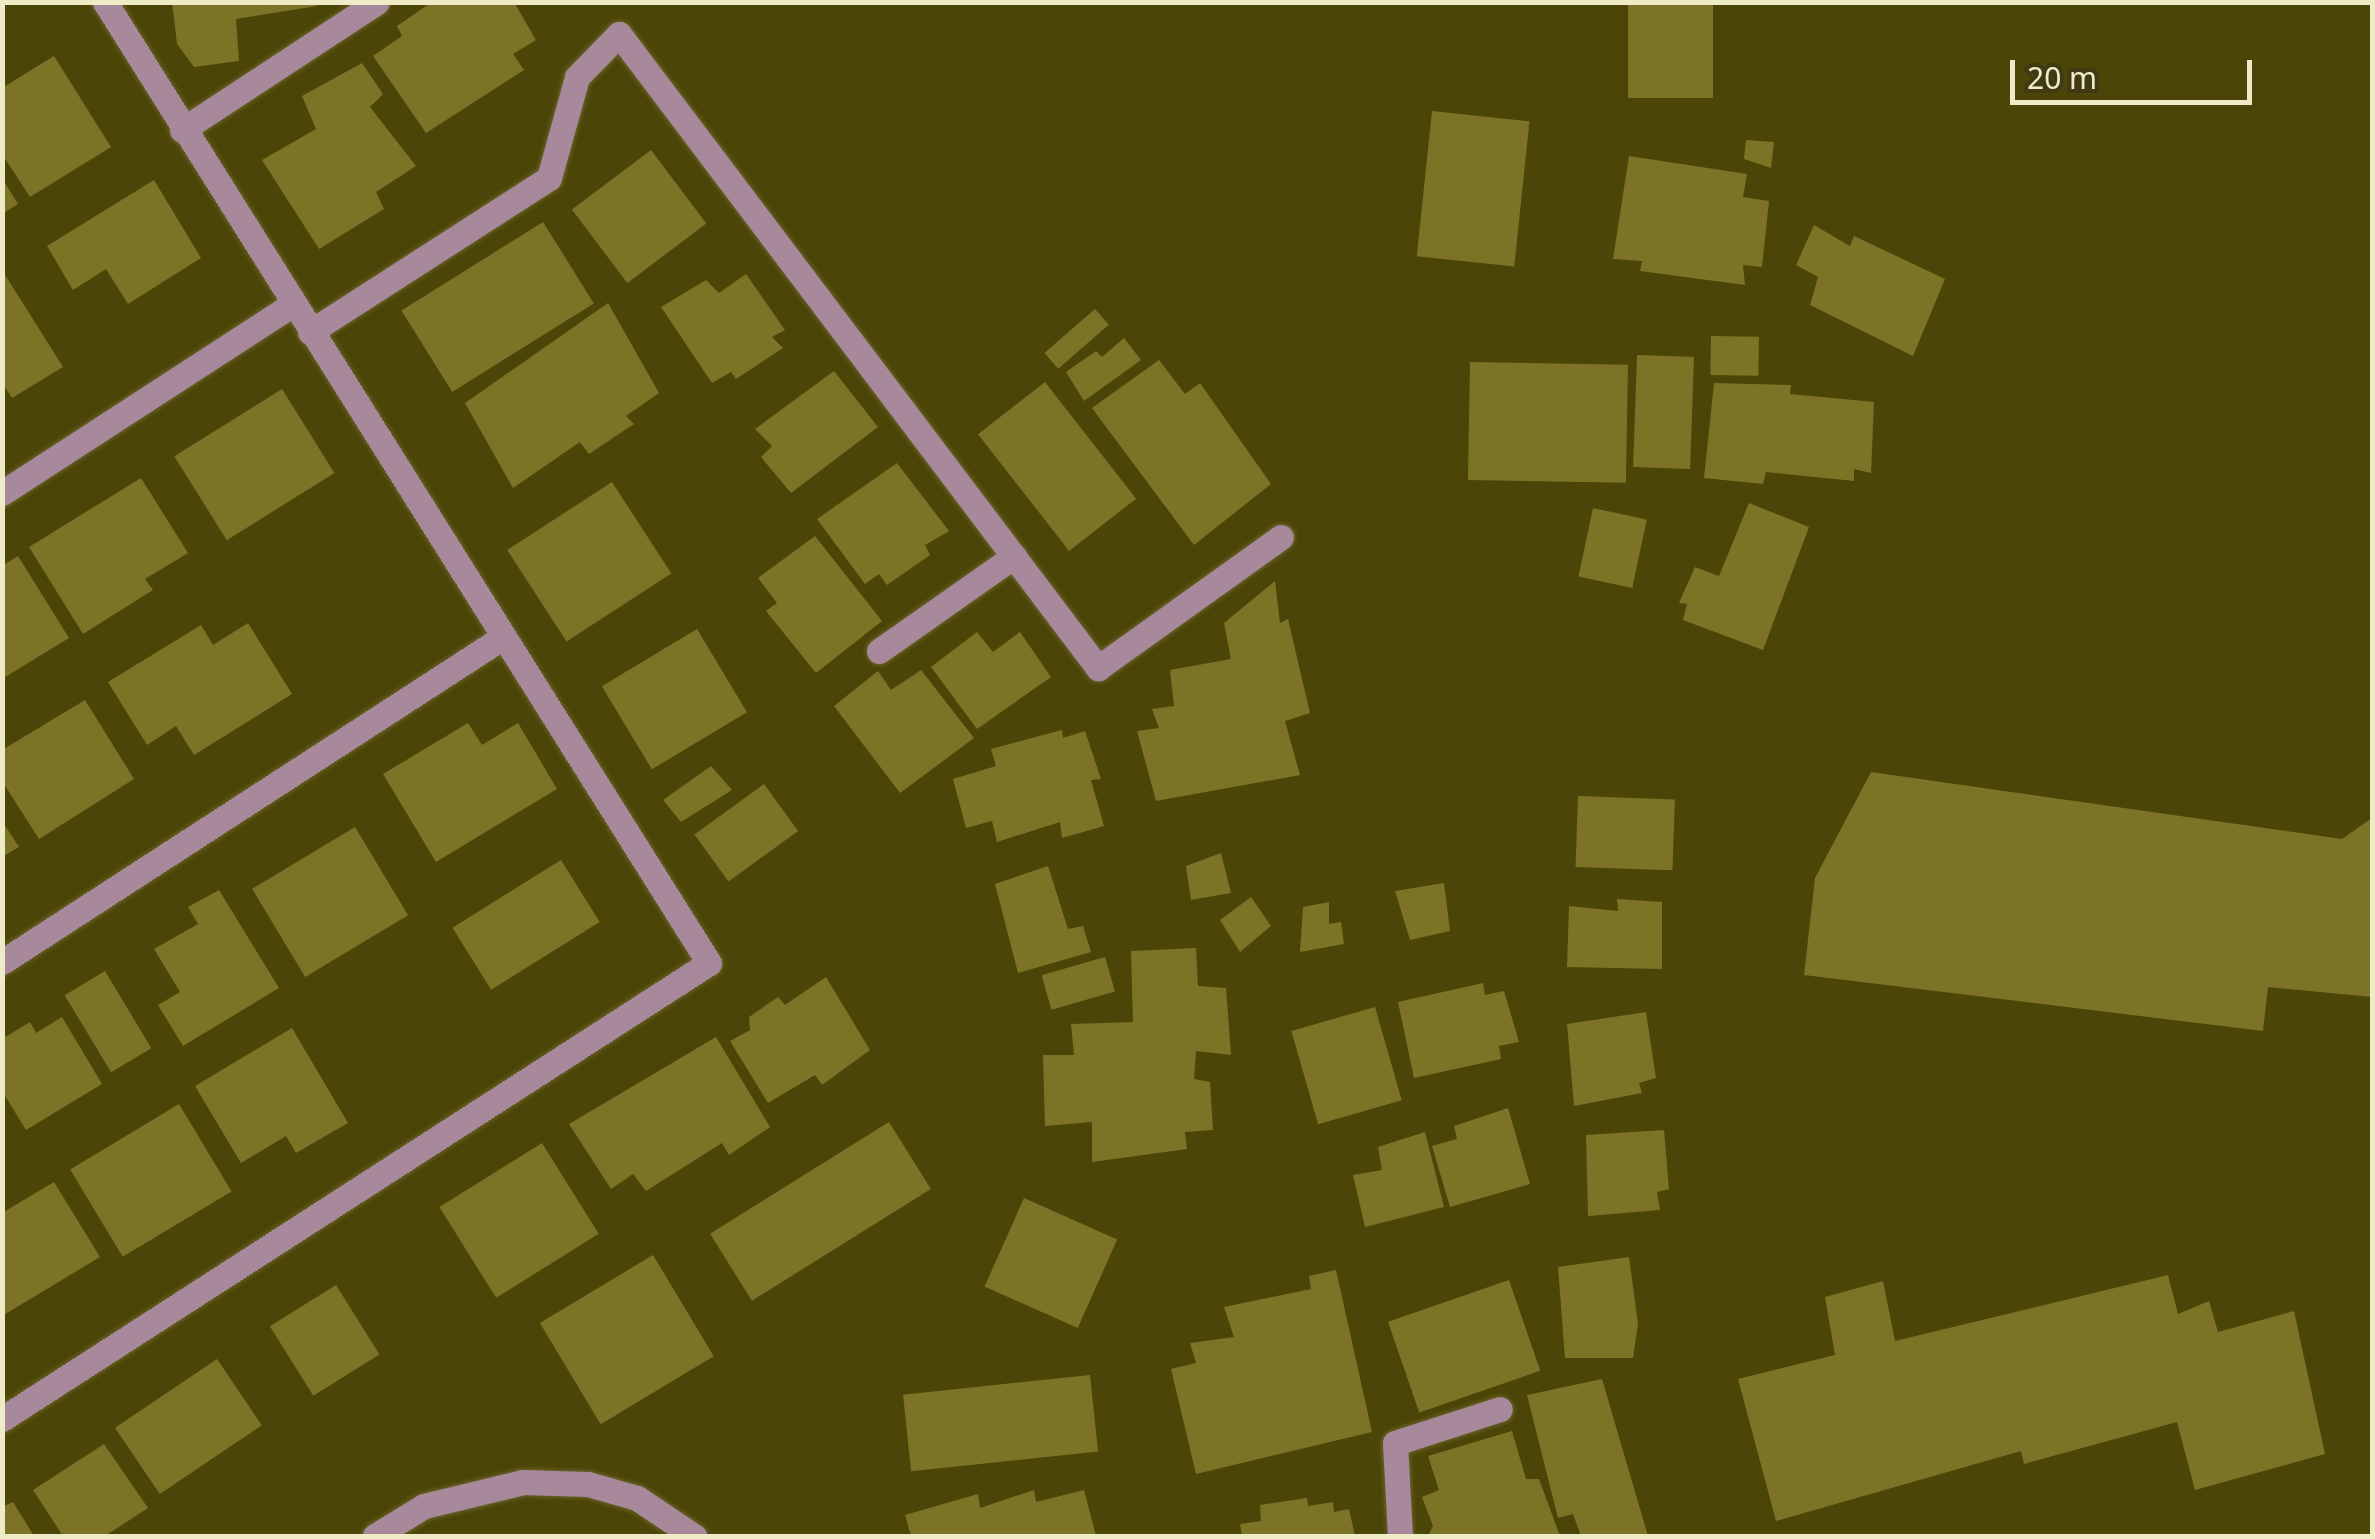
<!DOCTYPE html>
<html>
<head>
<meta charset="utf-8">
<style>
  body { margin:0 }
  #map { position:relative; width:2375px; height:1539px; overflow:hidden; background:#4c4508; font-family:"Noto Sans",sans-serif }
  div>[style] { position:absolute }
  .building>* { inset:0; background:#7d7327; transform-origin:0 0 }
  .roads { filter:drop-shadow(0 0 2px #69632a) drop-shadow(0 0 2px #69632a) }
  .minor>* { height:25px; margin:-12.5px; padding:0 12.5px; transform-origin:12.5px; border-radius:12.5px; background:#a7899b }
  span { translate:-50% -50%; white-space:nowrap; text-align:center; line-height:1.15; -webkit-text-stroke:9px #3f3a13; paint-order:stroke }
  .frame { position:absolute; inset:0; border:5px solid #efebc6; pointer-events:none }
  .scale { position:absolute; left:2010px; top:60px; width:242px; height:45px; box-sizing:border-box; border:5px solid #efebc6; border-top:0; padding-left:12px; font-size:30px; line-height:35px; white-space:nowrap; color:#efebc6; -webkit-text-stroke:8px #3f3a13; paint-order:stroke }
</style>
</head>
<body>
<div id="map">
  <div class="building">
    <i style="clip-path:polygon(172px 2px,316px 2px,317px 6px,236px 19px,239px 61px,194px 67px,177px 44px)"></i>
    <i style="clip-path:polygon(432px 2px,514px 2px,536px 40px,513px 54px,524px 70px,426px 133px,373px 56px,402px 36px,397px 26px)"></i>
    <i style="left:1628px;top:2px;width:85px;height:96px"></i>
    <i style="clip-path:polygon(54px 56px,111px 147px,30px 197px,2px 154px,2px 88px)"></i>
    <i style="clip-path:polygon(362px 63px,383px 94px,370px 107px,416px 166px,376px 192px,384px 209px,319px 249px,262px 160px,316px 129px,302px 96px)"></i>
    <i style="left:1432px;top:111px;width:98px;height:146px;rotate:6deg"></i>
    <i style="clip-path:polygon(1746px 140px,1774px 142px,1771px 168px,1744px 159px)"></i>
    <i style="left:651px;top:150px;width:92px;height:99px;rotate:53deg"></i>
    <i style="clip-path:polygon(1629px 156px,1747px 174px,1743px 197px,1769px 201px,1762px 267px,1743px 265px,1745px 285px,1640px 271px,1642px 261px,1613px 259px)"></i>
    <i style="clip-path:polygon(2px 178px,18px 204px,2px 214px)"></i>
    <i style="clip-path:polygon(154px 180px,201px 258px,128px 304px,106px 269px,73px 290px,47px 246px)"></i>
    <i style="left:543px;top:222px;width:96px;height:167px;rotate:58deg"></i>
    <i style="clip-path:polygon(1814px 225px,1850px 246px,1854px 236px,1945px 279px,1913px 356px,1810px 305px,1818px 277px,1796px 265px)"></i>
    <i style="clip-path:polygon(2px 270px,63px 367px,12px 398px,2px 383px)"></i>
    <i style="clip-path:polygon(746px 274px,785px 330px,772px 337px,783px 348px,736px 379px,731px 372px,712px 383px,661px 307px,706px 280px,719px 293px)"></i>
    <i style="clip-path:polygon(608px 303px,659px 393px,626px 416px,634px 424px,589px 454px,580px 442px,513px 488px,465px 403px)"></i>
    <i style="left:1095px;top:309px;width:21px;height:67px;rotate:49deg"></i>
    <i style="left:1711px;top:336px;width:48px;height:39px;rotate:1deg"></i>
    <i style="clip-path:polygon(1124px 338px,1141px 360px,1084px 401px,1066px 372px,1096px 351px,1102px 357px)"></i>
    <i style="left:1694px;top:357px;width:112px;height:57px;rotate:92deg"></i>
    <i style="clip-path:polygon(1159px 360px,1185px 394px,1200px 383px,1271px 484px,1194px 545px,1092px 408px)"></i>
    <i style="left:1470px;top:362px;width:158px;height:118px;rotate:1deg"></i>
    <i style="clip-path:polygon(834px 371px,878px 427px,791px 493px,761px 457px,772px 446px,755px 429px)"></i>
    <i style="left:1045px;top:382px;width:148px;height:85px;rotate:52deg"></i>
    <i style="clip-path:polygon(1714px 383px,1791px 385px,1790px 394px,1874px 402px,1871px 473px,1854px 469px,1854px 481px,1766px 472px,1763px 484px,1704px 478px)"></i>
    <i style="left:282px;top:389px;width:99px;height:127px;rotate:58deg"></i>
    <i style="clip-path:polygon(897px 463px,949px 531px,925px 545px,930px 555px,887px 585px,879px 574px,865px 584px,817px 519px)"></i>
    <i style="clip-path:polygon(141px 478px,188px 553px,145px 579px,153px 590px,83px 634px,29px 547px)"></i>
    <i style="left:612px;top:482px;width:109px;height:125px;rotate:57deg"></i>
    <i style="clip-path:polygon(1749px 503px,1809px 527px,1763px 650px,1683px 620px,1687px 604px,1679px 603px,1695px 567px,1719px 576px)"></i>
    <i style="left:1593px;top:508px;width:55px;height:70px;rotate:12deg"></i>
    <i style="clip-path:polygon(815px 536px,882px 621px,816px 673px,766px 611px,777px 603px,758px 578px)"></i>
    <i style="clip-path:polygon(18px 556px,69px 638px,2px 679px,2px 566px)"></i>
    <i style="clip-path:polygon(1275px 581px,1280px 623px,1288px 619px,1310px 713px,1285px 721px,1300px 775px,1156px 801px,1137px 731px,1159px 728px,1152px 709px,1174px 706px,1170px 670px,1231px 659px,1224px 623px)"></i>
    <i style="clip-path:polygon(248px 623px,292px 694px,194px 755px,176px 726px,147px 745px,108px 682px,201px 625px,213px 645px)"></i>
    <i style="left:697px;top:629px;width:97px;height:111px;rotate:59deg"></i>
    <i style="clip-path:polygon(977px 632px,993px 652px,1020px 632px,1051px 677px,977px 729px,931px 667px)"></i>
    <i style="clip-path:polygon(921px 670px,974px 738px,900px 793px,834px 706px,878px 671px,891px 690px)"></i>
    <i style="clip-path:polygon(85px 700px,134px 779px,39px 839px,2px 781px,2px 750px)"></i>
    <i style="clip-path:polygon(468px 723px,482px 745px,518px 723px,557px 789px,436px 862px,383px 774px)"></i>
    <i style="clip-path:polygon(1062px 730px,1063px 738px,1085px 731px,1101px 779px,1091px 780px,1104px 826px,1062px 838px,1060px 822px,997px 842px,992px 821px,966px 828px,953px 779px,996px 766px,991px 749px)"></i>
    <i style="clip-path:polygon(711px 766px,732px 790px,681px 822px,663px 800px)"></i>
    <i style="clip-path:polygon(1871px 772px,2342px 839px,2372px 818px,2372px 997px,2268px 987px,2263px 1031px,1804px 975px,1815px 878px)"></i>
    <i style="left:764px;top:784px;width:58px;height:86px;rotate:54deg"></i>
    <i style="left:1578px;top:796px;width:97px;height:71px;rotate:2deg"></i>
    <i style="clip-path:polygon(2px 821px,19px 847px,2px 857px)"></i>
    <i style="left:355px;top:827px;width:103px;height:120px;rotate:59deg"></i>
    <i style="clip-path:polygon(1221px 853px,1231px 893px,1191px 900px,1186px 866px)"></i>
    <i style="left:561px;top:860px;width:73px;height:128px;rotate:58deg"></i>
    <i style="clip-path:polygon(1048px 866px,1068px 929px,1083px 926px,1091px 952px,1018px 973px,995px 884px)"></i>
    <i style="clip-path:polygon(1444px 883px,1450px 931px,1410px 940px,1395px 891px)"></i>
    <i style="clip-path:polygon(219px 890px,279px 988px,183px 1046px,158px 1005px,180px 992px,154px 949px,198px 924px,188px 907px)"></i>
    <i style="clip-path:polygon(1251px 897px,1271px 926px,1240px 952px,1220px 920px)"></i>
    <i style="clip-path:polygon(1617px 899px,1662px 902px,1662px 969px,1567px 967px,1569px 906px,1618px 911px)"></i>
    <i style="clip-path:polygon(1329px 902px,1329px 924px,1341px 922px,1344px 944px,1300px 952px,1303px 907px)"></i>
    <i style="clip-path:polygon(1196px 948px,1198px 986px,1226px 988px,1231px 1055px,1196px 1051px,1194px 1079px,1210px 1082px,1213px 1130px,1185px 1132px,1187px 1149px,1092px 1162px,1092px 1122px,1045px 1126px,1043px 1055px,1074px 1055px,1071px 1024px,1133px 1022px,1131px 951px)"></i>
    <i style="left:1105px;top:957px;width:36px;height:66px;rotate:74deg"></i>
    <i style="left:105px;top:971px;width:90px;height:47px;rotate:59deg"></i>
    <i style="clip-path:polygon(826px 977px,870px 1050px,822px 1085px,815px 1075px,768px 1103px,730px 1041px,750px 1030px,749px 1017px,778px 997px,785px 1005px)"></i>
    <i style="clip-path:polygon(1483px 983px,1485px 995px,1504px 991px,1519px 1042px,1499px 1046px,1501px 1059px,1414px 1078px,1398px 1002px)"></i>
    <i style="left:1375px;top:1007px;width:97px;height:87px;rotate:74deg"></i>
    <i style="clip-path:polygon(1646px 1012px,1656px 1078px,1639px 1083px,1642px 1093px,1574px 1106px,1567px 1024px)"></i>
    <i style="clip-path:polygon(62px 1017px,102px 1084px,26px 1130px,2px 1091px,2px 1039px,30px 1022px,36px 1033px)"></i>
    <i style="clip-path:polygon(292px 1028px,348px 1123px,296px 1153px,286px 1136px,241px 1163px,195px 1086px)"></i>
    <i style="clip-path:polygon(716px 1037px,770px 1127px,729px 1155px,722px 1143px,646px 1191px,633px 1174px,611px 1189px,569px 1124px)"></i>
    <i style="left:179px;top:1104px;width:102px;height:127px;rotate:59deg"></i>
    <i style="clip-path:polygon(1508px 1108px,1530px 1184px,1450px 1207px,1432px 1146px,1457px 1139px,1454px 1126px)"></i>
    <i style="left:889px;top:1122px;width:79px;height:211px;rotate:58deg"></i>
    <i style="clip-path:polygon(1664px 1130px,1669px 1189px,1657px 1192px,1660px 1210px,1588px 1216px,1586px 1135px)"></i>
    <i style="clip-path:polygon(1425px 1132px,1444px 1207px,1365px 1227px,1353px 1175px,1382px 1170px,1378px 1147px)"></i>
    <i style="left:542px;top:1143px;width:107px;height:121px;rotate:58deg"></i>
    <i style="clip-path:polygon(54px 1182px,100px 1257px,2px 1316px,2px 1213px)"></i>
    <i style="left:1024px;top:1198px;width:102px;height:97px;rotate:24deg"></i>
    <i style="left:653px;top:1255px;width:118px;height:132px;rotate:59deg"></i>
    <i style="clip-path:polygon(1629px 1257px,1638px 1324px,1633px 1358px,1565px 1358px,1558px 1267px)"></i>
    <i style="clip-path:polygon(1336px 1270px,1372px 1432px,1196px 1474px,1171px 1369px,1196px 1363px,1190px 1343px,1234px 1337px,1224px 1307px,1311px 1289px,1309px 1276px)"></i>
    <i style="clip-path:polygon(2168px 1275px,2178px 1314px,2209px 1301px,2218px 1332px,2294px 1311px,2325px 1454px,2195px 1490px,2177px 1422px,2024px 1464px,2021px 1451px,1776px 1521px,1738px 1379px,1835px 1355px,1825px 1297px,1883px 1281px,1895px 1341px)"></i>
    <i style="left:1509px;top:1280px;width:96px;height:128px;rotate:71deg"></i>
    <i style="left:336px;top:1285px;width:82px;height:78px;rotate:58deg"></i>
    <i style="left:217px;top:1359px;width:80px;height:123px;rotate:56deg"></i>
    <i style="left:1090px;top:1375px;width:77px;height:188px;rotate:84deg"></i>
    <i style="clip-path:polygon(1602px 1379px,1648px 1536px,1581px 1536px,1573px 1514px,1558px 1518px,1527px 1395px)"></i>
    <i style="clip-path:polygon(1512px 1431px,1526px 1479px,1539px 1479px,1560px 1536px,1428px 1536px,1433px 1526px,1422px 1497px,1439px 1490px,1428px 1456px)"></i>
    <i style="clip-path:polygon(104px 1444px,148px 1508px,105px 1536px,63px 1536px,33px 1490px)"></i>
    <i style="clip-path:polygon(1034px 1490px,1036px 1502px,1084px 1490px,1096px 1536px,911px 1536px,905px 1515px,978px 1494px,980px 1508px)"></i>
    <i style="clip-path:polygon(1307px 1498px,1308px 1506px,1333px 1502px,1334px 1512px,1349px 1509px,1355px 1536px,1242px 1536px,1240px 1524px,1261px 1521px,1260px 1505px)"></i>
    <i style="clip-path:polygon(13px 1502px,34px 1536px,2px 1536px,2px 1507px)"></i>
  </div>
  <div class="roads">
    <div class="minor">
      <i style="left:182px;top:130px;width:233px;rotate:-33.3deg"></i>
      <i style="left:310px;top:332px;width:284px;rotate:-32.8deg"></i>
      <i style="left:549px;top:178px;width:105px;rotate:-74.5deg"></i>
      <i style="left:577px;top:77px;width:60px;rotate:-45.7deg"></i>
      <i style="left:619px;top:34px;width:795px;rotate:52.93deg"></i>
      <i style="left:1098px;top:668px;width:225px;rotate:-35.6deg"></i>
      <i style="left:2px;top:493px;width:345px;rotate:-33deg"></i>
      <i style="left:879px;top:651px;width:165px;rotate:-35.1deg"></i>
      <i style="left:2px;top:962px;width:597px;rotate:-32.97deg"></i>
      <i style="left:2px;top:1419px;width:841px;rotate:-32.82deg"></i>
      <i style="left:709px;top:963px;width:1135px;rotate:-122.15deg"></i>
      <i style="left:375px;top:1536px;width:57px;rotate:-31.5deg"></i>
      <i style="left:424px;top:1506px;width:102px;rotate:-13.6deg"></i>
      <i style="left:523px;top:1482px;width:65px;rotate:1.8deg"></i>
      <i style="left:588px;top:1484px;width:51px;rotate:15.9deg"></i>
      <i style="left:637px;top:1498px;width:69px;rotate:33.7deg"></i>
      <i style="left:1400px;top:1536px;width:93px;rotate:-93.1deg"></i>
      <i style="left:1395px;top:1443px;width:110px;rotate:-17.9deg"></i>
    </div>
  </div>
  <div class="frame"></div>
  <div class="scale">20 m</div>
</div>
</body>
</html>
